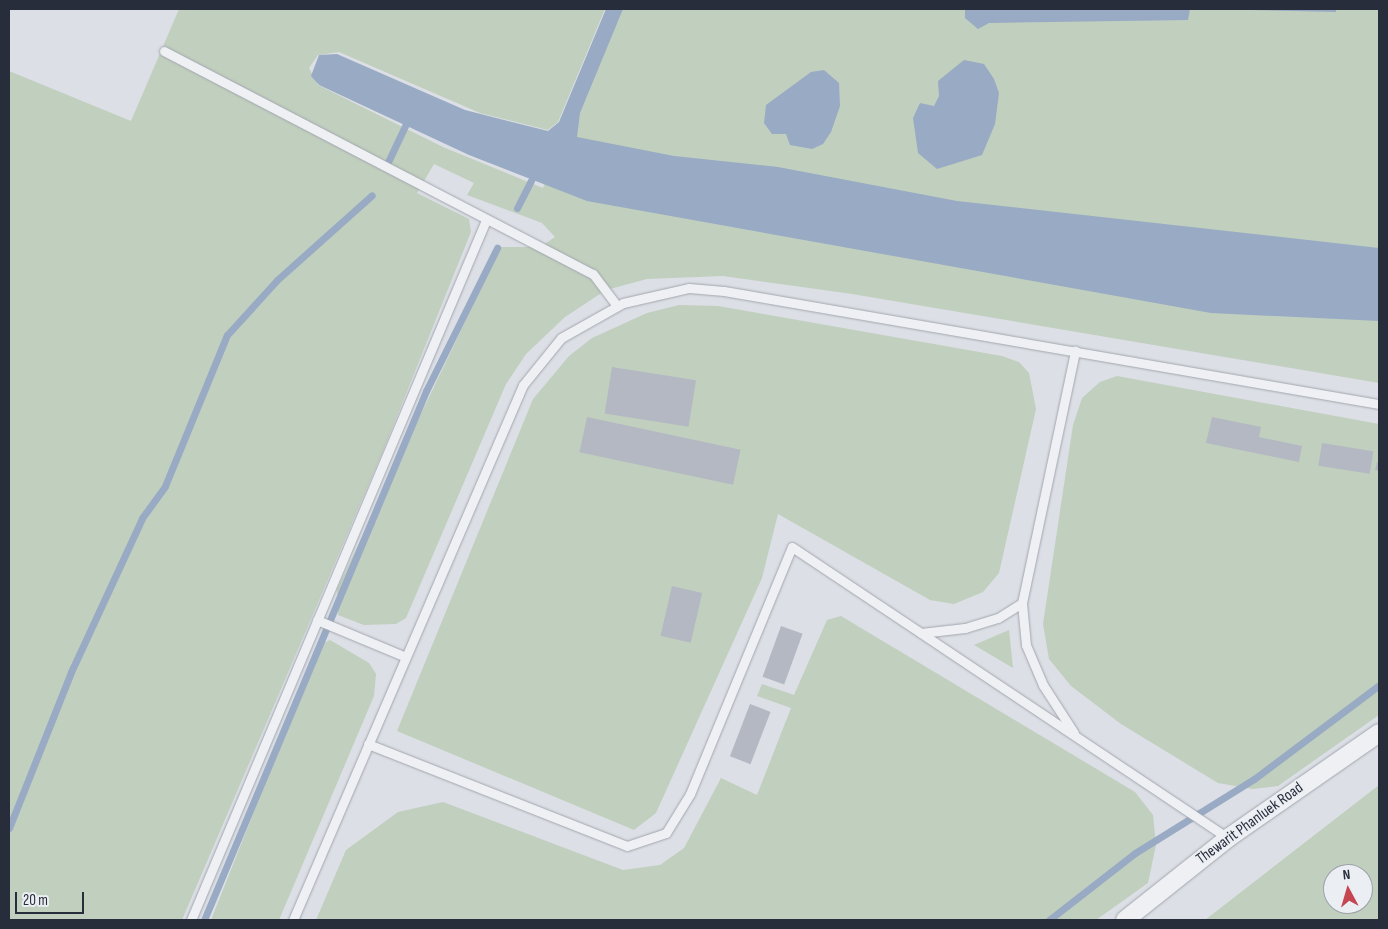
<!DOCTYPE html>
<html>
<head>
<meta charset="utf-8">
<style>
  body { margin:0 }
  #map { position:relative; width:1388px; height:929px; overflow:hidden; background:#dcdfe5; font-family:"Sofia Sans Condensed",sans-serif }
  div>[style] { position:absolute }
  .green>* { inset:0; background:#c1cfbe }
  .water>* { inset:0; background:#98aac4 }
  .stream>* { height:7px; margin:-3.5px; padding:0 3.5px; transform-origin:3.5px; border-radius:3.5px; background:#98aac4 }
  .building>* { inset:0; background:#b4b8c2; transform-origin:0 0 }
  .roads { filter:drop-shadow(0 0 1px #a2a6ae) drop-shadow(0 0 1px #a2a6ae) }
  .service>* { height:9px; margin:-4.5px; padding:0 4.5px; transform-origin:4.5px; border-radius:4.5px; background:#eef0f4 }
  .minor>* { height:18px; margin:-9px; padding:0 9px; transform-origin:9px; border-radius:9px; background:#eef0f4 }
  span { translate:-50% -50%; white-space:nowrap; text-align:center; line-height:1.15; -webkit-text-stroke:4px #ebeef3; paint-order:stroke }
  .street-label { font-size:16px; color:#272d3a }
  .frame { position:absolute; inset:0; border:10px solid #272d3a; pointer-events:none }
  .north { position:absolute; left:1323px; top:864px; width:50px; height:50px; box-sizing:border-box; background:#ebeef3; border:1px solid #9da1a9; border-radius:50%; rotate:354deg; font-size:14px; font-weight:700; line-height:20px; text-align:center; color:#272d3a }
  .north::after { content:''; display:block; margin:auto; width:18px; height:22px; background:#c54651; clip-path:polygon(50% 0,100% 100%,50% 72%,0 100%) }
  .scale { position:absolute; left:15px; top:892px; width:69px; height:22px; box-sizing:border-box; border:2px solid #272d3a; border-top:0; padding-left:6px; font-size:15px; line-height:18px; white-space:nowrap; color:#272d3a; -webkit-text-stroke:4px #ebeef3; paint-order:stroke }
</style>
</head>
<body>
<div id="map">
  <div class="green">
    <i style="clip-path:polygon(179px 9px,605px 9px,558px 122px,548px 130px,480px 113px,339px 52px,318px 55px,309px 68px,318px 85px,443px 147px,543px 188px,619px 9px,1379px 9px,1379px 383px,852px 294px,723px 276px,647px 279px,606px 290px,565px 317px,526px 354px,506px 384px,406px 618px,396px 624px,364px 625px,338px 615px,337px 589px,501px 247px,540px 247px,555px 237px,542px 223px,467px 195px,474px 183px,434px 164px,417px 193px,469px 219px,471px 232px,385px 446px,182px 920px,9px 920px,9px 71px,131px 121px)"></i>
    <i style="clip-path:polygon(679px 305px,718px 306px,1002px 356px,1019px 362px,1029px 373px,1036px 409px,999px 573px,983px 592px,954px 604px,930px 600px,778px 514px,762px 578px,656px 813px,634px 830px,397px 731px,533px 399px,569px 356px,592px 338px,647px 313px)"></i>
    <i style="clip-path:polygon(1117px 376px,1379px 424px,1379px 715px,1278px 786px,1253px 789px,1218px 783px,1121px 724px,1071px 686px,1049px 659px,1043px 624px,1073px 425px,1082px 398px,1100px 382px)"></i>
    <i style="clip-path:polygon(841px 616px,1135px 792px,1153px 815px,1156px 845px,1148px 883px,1096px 920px,316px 920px,346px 850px,398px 812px,443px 802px,623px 870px,660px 865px,684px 848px,721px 778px,757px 795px,791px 708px,757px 696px,762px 684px,794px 695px,827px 620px)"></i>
    <i style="clip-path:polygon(1009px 630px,1013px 668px,974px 645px)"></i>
    <i style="clip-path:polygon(330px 640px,369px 663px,376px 674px,374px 696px,279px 920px,211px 920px,320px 645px)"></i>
    <i style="clip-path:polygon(evenodd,1379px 785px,1379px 920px,1205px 920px,1379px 785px,1333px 874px,1363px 874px,1363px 904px,1333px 904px,1333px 874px)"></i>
  </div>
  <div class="water">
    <i style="clip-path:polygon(606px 9px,623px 9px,580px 113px,577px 137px,674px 156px,778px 167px,957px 201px,1379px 248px,1379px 321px,1211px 313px,587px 201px,469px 155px,319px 85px,311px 76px,319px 55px,337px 54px,465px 110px,548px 131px,559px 122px)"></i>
    <i style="clip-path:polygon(965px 9px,1190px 9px,1188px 20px,989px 23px,978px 29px,965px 18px)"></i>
    <i style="clip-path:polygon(1206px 9px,1336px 9px,1336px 12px)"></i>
    <i style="clip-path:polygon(964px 60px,984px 64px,994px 79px,999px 93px,995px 124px,982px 155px,937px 169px,918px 153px,913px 118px,920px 103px,934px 106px,939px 96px,938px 81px)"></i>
    <i style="clip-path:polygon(824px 70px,839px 83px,840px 106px,831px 132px,823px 144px,812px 149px,790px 145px,786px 134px,772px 134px,764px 123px,766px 105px,811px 72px)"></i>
  </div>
  <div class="stream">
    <i style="left:388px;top:162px;width:42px;rotate:-64.7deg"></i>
    <i style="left:517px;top:208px;width:31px;rotate:-63deg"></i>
    <i style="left:9px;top:828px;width:168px;rotate:-68.3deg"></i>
    <i style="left:71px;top:672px;width:170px;rotate:-65.2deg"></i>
    <i style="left:142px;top:518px;width:39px;rotate:-54deg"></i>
    <i style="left:165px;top:486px;width:163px;rotate:-67.7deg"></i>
    <i style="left:227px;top:335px;width:74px;rotate:-47.7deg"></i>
    <i style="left:277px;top:280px;width:127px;rotate:-41.8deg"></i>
    <i style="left:204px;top:920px;width:574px;rotate:-67.23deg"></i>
    <i style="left:426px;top:391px;width:160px;rotate:-63.6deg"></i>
    <i style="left:1049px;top:920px;width:109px;rotate:-37.9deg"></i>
    <i style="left:1135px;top:853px;width:140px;rotate:-31.9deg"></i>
    <i style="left:1254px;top:779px;width:156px;rotate:-36.9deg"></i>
  </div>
  <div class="building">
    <i style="left:612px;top:367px;width:85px;height:47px;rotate:9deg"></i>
    <i style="left:587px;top:417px;width:157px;height:36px;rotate:12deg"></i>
    <i style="clip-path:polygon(1212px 417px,1261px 427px,1259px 437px,1302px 446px,1299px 462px,1206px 443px)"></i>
    <i style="left:1322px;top:443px;width:52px;height:23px;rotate:9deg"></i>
    <i style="clip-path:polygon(1377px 462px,1379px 463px,1379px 471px,1375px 470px)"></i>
    <i style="left:672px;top:586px;width:31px;height:51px;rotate:13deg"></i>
    <i style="left:781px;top:626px;width:23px;height:54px;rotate:20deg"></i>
    <i style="left:750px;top:704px;width:22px;height:56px;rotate:21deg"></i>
  </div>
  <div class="roads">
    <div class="service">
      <i style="left:164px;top:51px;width:483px;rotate:27.5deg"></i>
      <i style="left:593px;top:274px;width:40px;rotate:53deg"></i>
      <i style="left:1022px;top:603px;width:42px;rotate:84.6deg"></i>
      <i style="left:1026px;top:645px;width:43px;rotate:67deg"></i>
      <i style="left:1043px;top:685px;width:57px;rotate:57.1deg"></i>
      <i style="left:317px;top:620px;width:96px;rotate:22.6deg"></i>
      <i style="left:921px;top:633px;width:44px;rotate:-6.5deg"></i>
      <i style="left:965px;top:628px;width:34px;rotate:-17deg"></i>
      <i style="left:998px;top:618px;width:28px;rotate:-32deg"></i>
      <i style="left:1022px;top:603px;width:258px;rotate:-78.1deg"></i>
      <i style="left:368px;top:744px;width:278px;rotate:21.5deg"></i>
      <i style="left:627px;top:846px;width:41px;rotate:-18.4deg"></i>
      <i style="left:666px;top:833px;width:46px;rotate:-58.4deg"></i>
      <i style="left:690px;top:794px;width:267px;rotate:-67.6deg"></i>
      <i style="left:792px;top:547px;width:524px;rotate:33.72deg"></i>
      <i style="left:191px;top:920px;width:760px;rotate:-67.15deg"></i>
      <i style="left:293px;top:920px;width:582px;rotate:-66.74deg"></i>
      <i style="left:523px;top:385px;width:60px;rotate:-51deg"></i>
      <i style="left:561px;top:338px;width:71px;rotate:-29.4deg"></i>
      <i style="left:623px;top:303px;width:68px;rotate:-12.8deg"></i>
      <i style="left:689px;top:288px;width:35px;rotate:5deg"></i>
      <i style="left:724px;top:291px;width:665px;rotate:9.79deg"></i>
    </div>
    <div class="minor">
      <i style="left:1125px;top:920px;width:132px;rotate:-38.5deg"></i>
      <i style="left:1228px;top:838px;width:184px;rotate:-34.8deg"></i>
    </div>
  </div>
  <div class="street-label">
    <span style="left:1250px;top:824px;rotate:-36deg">Thewarit Phanluek Road</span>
  </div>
  <div class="frame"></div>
  <div class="north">N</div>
  <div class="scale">20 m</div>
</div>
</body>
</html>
